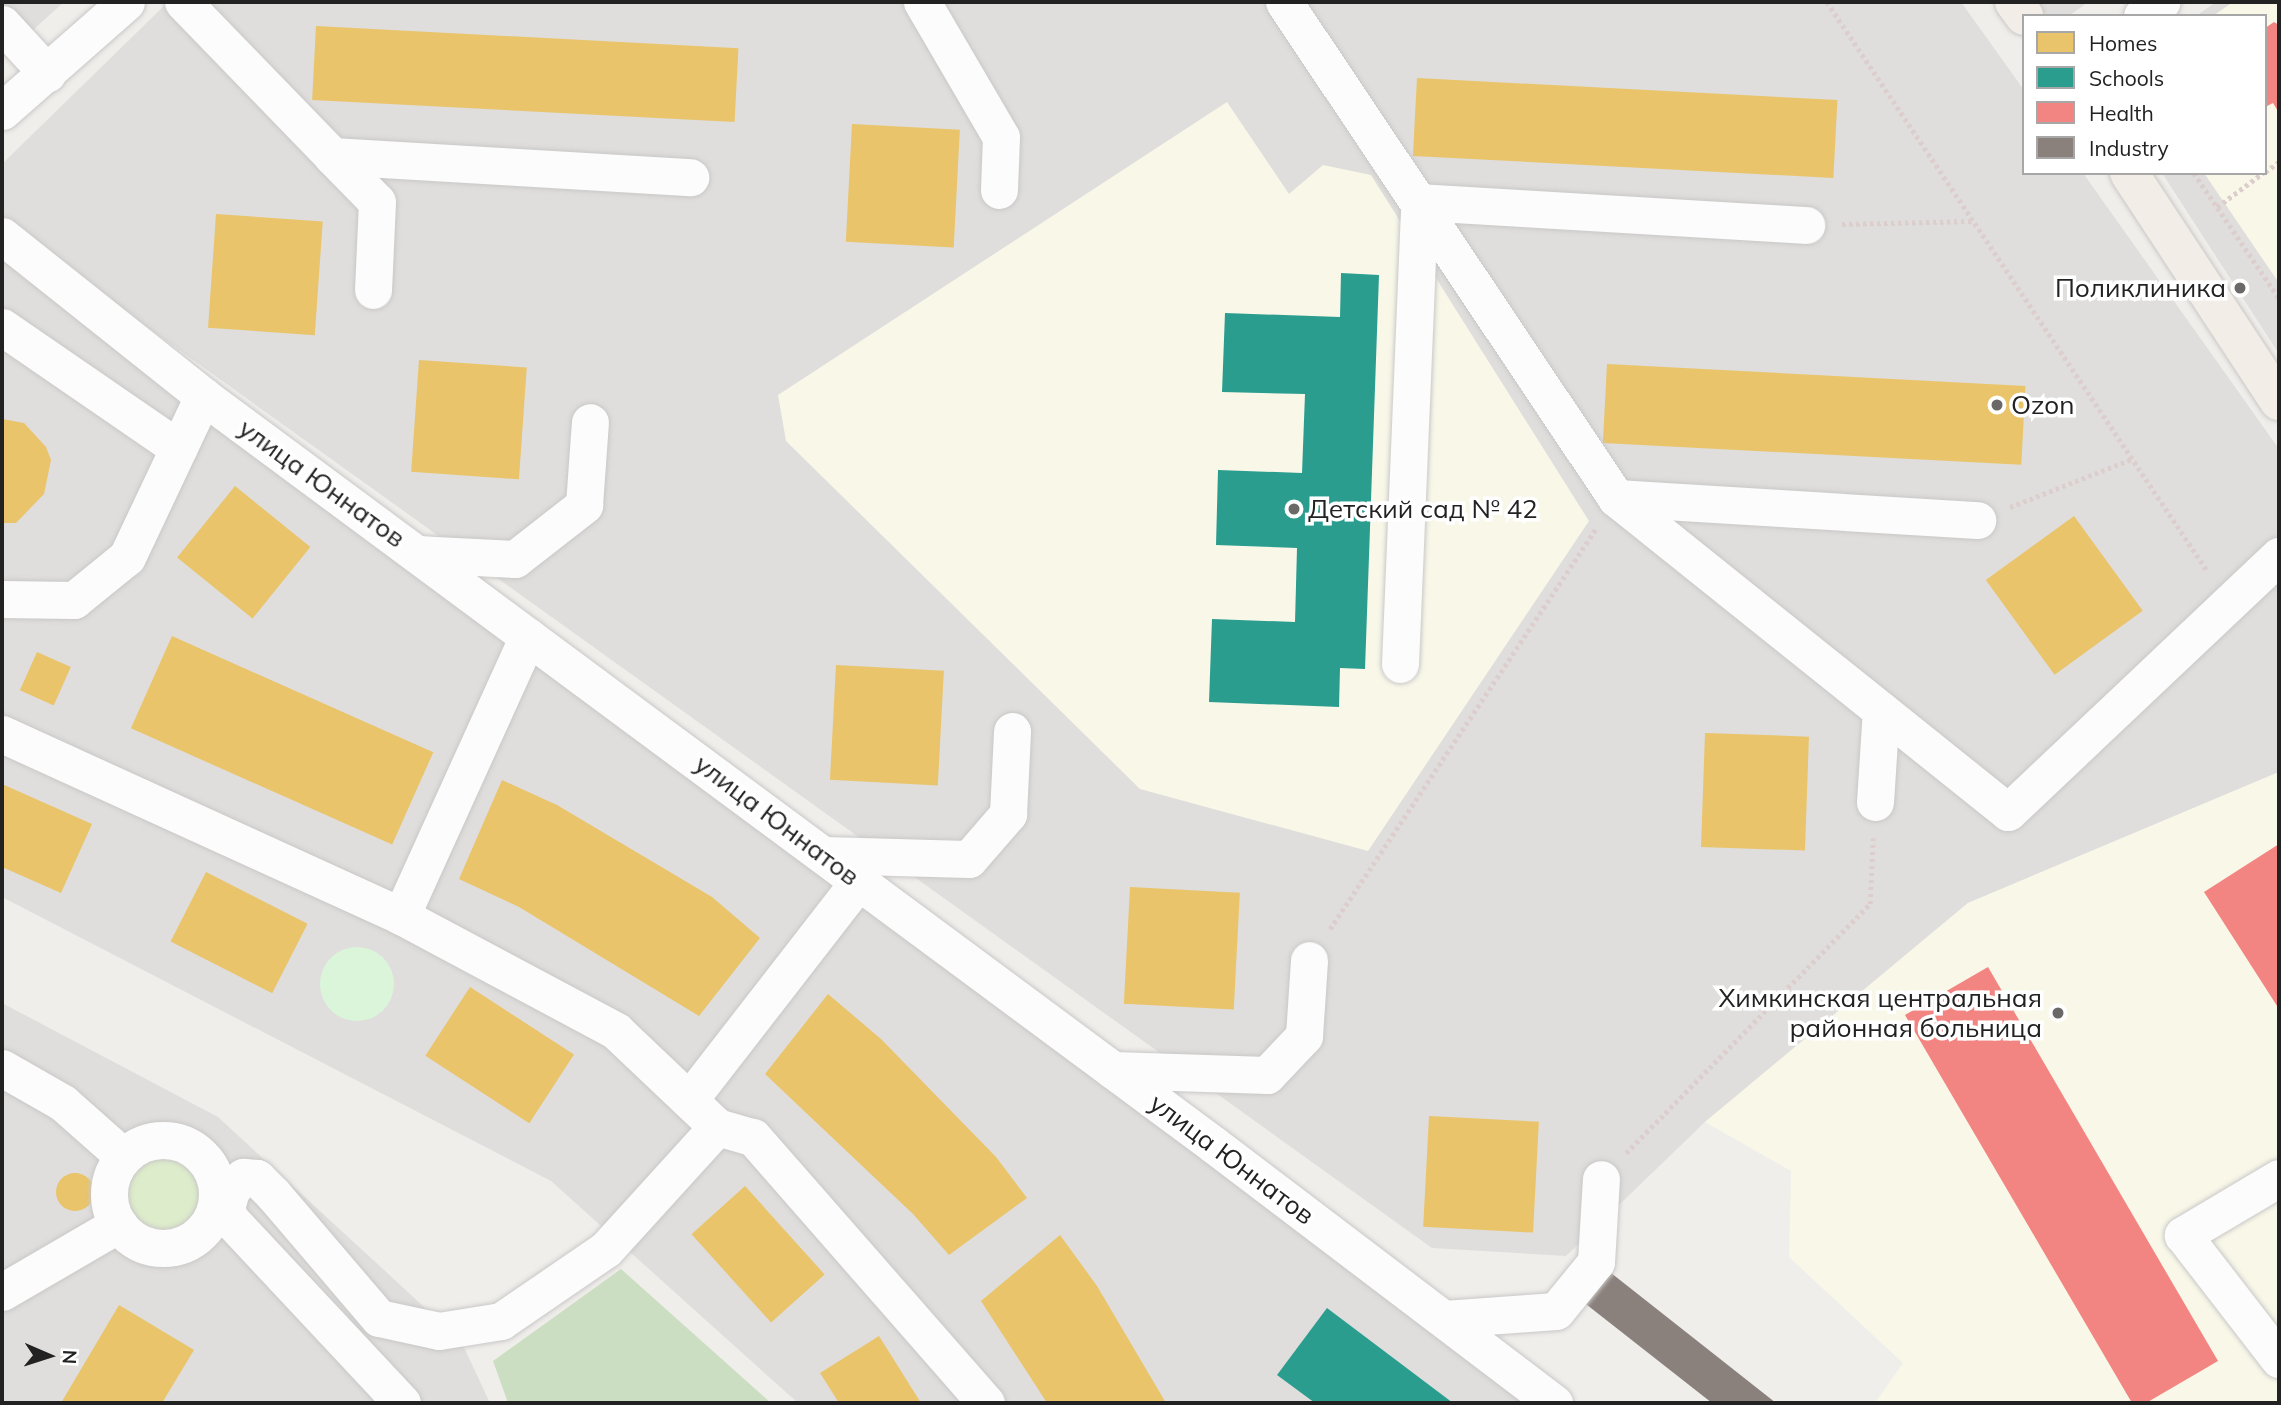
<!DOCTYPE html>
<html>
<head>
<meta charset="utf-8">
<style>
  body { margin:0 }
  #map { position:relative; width:2281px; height:1405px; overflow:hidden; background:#f0eeeb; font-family:Mulish,sans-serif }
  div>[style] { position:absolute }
  .residential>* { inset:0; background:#dfdedc }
  .education>* { inset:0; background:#f8f7e8 }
  .grass>* { inset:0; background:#ddeccb }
  .round { border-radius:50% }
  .forest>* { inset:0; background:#cbdec1 }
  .park>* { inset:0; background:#daf5da }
  .homes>* { inset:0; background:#e9c46a; transform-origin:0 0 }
  .schools>* { inset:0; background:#2a9d8f }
  .health>* { inset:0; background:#f28482 }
  .industry>* { inset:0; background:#8a817c }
  .path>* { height:4.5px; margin-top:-2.25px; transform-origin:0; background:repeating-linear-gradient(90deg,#dccecd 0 3.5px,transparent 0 7px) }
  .roads { filter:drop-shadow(0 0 2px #c9c8c7) drop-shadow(0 0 2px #c9c8c7) }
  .minor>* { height:37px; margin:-18.5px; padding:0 18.5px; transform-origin:18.5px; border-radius:18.5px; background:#fdfcfc }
  .minor>.ring { margin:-18.5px; padding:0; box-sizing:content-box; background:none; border:37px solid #fdfcfc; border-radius:50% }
  .major>* { height:38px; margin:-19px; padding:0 19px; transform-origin:19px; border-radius:19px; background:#f3ede7 }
  .dots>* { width:19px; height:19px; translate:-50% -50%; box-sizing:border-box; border:4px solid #fff; border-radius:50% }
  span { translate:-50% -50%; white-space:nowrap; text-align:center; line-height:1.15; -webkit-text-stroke:7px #fff; paint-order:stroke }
  .poi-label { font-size:26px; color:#222 }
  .right { translate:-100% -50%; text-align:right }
  .left { translate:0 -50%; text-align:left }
  .street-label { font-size:26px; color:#222 }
  .frame { position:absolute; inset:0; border:4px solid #222; pointer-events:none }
  .legend { position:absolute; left:2022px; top:14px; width:245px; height:161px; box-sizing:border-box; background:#fff; border:2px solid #a7a7a7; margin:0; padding:9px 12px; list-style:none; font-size:21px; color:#222 }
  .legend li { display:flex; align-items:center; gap:14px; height:35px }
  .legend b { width:35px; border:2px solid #a7a7a7 }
  .north { position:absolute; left:14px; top:1321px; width:70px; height:70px; -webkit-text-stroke:5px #fff; paint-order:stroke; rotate:93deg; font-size:19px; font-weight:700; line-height:28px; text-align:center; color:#222 }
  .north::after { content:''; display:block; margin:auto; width:24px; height:32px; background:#222; clip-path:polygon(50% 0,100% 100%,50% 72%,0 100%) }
</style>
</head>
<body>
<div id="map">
  <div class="residential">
    <i style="clip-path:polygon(2px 2px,64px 2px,2px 58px)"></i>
    <i style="clip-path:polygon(168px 2px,1961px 2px,2024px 90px,2024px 173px,2083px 173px,2279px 449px,2279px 772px,1968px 903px,1705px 1122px,1566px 1256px,1432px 1248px,2px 223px,2px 164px)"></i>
    <i style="clip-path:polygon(2037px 2px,2088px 2px,2069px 16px,2046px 16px)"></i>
    <i style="clip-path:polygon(2216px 2px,2279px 2px,2279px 354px,2162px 173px,2265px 173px,2265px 16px,2196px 16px)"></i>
    <i style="clip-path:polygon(2px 247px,1538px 1403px,798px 1403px,551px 1181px,2px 897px)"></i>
    <i style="clip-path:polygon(2px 1003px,218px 1117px,461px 1341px,490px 1403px,2px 1403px)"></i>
  </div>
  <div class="education">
    <i style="clip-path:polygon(2233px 2px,2279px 2px,2279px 283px,2204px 173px,2265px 173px,2265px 16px,2213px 16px)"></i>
    <i style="clip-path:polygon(1227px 102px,1289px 194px,1323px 165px,1371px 175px,1589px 521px,1368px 851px,1140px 789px,786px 441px,778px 395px)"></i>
    <i style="clip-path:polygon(2279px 772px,2279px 1403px,1875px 1403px,1903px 1363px,1789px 1257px,1791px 1171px,1705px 1122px,1968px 903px)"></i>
  </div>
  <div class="grass">
    <i class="round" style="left:120px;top:1151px;width:86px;height:86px"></i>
  </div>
  <div class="forest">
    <i style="clip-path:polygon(621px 1269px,771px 1403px,508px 1403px,493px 1361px)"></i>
  </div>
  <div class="park">
    <i class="round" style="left:320px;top:947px;width:74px;height:74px"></i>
  </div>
  <div class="homes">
    <i style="left:316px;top:26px;width:423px;height:74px;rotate:3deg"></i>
    <i style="left:1417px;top:78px;width:421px;height:78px;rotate:3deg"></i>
    <i style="left:852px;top:124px;width:108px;height:118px;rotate:3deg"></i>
    <i style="left:216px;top:214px;width:107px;height:114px;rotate:4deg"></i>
    <i style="left:419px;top:360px;width:108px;height:112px;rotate:4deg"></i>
    <i style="left:1607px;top:364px;width:419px;height:79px;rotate:3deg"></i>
    <i style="clip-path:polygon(2px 419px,24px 423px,46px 447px,51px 460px,44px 494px,16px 523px,2px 523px)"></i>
    <i style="left:235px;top:486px;width:97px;height:92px;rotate:39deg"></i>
    <i style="left:2074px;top:516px;width:117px;height:109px;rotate:54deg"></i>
    <i style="left:172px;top:636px;width:286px;height:101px;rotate:24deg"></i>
    <i style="left:37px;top:652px;width:37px;height:42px;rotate:24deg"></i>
    <i style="left:836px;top:665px;width:108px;height:115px;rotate:3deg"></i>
    <i style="left:1705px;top:733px;width:104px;height:114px;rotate:2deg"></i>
    <i style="clip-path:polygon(502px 780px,557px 805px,712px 897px,760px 938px,699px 1016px,519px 907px,459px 879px)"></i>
    <i style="clip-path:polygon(2px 784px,92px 824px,61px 893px,2px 867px)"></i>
    <i style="left:206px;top:872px;width:114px;height:78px;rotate:27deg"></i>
    <i style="left:1130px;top:887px;width:110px;height:117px;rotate:3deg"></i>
    <i style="left:470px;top:987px;width:124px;height:82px;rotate:33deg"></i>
    <i style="clip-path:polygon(828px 994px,881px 1039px,996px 1157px,1027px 1198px,949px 1255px,913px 1214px,765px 1074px)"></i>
    <i style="left:1429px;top:1116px;width:110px;height:111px;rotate:3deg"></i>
    <i class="round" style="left:56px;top:1173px;width:38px;height:38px"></i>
    <i style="left:745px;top:1186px;width:119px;height:72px;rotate:48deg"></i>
    <i style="clip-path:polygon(1060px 1235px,1097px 1286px,1166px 1403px,1047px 1403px,981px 1301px)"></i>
    <i style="clip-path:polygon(119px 1305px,194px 1350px,162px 1403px,61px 1403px)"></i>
    <i style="clip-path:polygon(879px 1336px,921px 1403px,839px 1403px,820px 1373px)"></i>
  </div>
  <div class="schools">
    <i style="clip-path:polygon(1341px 273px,1379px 275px,1365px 669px,1340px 668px,1339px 707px,1209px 702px,1212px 619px,1295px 622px,1297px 548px,1216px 545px,1218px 470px,1302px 473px,1305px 394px,1222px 392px,1225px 313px,1340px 317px)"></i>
    <i style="clip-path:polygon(1327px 1308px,1453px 1403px,1315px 1403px,1277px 1375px)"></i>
  </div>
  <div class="health">
    <i style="clip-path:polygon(2274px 22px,2279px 25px,2279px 113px,2273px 103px,2265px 107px,2265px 28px)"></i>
    <i style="clip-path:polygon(2279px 844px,2279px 1009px,2204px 892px)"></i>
    <i style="clip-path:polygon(1988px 967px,2218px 1361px,2146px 1403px,2132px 1403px,1905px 1015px)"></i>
  </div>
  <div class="industry">
    <i style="clip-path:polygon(1606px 1269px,1776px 1403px,1712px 1403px,1582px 1301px)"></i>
  </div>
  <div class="path">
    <i style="left:1827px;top:2px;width:686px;rotate:56.24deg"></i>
    <i style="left:2265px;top:172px;width:17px;rotate:-36deg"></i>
    <i style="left:2194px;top:173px;width:151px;rotate:55.8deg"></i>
    <i style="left:2217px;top:207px;width:57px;rotate:-36.5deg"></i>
    <i style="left:1842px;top:224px;width:131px;rotate:-1.3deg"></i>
    <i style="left:2010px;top:507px;width:131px;rotate:-21.5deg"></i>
    <i style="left:1330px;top:929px;width:481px;rotate:-56.4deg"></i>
    <i style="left:1626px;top:1153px;width:349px;rotate:-45.6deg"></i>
    <i style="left:1870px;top:904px;width:66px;rotate:-87.4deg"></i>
  </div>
  <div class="roads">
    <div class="minor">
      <i style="left:183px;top:2px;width:214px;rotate:45.9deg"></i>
      <i style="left:332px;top:156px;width:359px;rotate:3.4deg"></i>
      <i style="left:922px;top:2px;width:156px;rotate:59.7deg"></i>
      <i style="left:1001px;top:137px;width:53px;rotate:92.2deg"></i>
      <i style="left:1284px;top:2px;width:597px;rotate:56.2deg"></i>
      <i style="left:1616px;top:498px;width:362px;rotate:3.5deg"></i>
      <i style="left:2142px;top:16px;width:24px;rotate:-36deg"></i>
      <i style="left:2px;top:24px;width:67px;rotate:47.4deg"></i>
      <i style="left:2px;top:111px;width:165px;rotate:-41.3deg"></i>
      <i style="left:332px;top:156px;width:64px;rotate:45.6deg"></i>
      <i style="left:377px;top:202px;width:88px;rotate:92.6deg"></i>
      <i style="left:2px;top:236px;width:257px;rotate:38.5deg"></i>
      <i style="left:203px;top:396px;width:1258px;rotate:36.53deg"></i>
      <i style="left:1214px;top:1145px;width:427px;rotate:37.2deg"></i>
      <i style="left:2px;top:327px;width:214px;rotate:34.5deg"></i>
      <i style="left:1616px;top:498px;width:502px;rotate:38.7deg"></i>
      <i style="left:2008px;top:812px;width:373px;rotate:-43.4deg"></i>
      <i style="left:418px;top:554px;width:97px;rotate:3deg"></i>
      <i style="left:515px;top:559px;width:88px;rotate:-38deg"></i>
      <i style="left:584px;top:505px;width:83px;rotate:-85.9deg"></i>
      <i style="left:2px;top:599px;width:72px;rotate:0.8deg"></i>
      <i style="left:74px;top:600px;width:68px;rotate:-39.1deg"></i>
      <i style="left:127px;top:557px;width:178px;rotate:-64.7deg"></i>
      <i style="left:1400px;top:664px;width:462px;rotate:-87.6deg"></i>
      <i style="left:1419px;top:202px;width:388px;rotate:3.4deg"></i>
      <i style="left:2px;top:734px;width:439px;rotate:24.5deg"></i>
      <i style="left:401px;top:916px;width:244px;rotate:28.1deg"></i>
      <i style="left:616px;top:1031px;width:139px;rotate:43.5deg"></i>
      <i style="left:717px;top:1127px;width:37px;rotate:16deg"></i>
      <i style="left:753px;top:1137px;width:354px;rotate:48.8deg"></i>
      <i style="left:1875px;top:802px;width:92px;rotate:-86.3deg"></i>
      <i style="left:824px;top:855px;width:145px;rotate:1.6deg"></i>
      <i style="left:969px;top:859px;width:60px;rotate:-49.1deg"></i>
      <i style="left:1008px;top:814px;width:83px;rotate:-87.2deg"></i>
      <i style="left:401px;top:916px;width:307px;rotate:-65.6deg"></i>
      <i style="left:2px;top:1068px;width:70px;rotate:29.8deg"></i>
      <i style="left:63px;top:1103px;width:80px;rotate:41.5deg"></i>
      <i style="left:1113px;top:1070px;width:154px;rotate:1.9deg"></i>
      <i style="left:1267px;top:1075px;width:54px;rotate:-46.5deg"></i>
      <i style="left:1304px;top:1036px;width:76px;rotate:-86.2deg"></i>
      <i style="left:689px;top:1100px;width:277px;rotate:-52.2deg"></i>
      <i class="ring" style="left:109px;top:1140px;width:71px;height:71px"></i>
      <i style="left:2279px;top:1178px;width:112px;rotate:149.3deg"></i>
      <i style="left:2183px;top:1235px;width:157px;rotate:52.3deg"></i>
      <i style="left:2px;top:1292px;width:135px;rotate:-30.2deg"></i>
      <i style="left:1444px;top:1319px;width:112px;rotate:-4.1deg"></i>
      <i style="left:1556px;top:1311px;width:63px;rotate:-50.8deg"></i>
      <i style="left:1596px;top:1262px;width:83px;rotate:-86.6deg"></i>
      <i style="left:402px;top:1403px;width:252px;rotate:-133.1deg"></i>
      <i style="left:230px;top:1219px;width:12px;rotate:-110deg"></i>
      <i style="left:226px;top:1208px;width:19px;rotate:-74deg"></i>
      <i style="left:231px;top:1190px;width:18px;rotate:-47deg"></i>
      <i style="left:243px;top:1177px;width:14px;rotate:4deg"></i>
      <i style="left:257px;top:1178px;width:23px;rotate:45deg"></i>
      <i style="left:273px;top:1194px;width:163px;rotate:49.5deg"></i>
      <i style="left:379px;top:1318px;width:61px;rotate:12.2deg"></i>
      <i style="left:439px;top:1331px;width:63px;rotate:-9.2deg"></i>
      <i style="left:501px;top:1321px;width:127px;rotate:-34.4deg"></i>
      <i style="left:606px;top:1249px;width:165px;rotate:-47.7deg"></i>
    </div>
    <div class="major">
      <i style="left:2014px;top:2px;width:17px;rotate:54deg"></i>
      <i style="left:2129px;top:173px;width:273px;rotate:56.7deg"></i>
    </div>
  </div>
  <div class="dots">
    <i style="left:2240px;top:288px;background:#6a6968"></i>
    <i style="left:1997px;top:405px;background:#6a6968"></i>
    <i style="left:1294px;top:509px;background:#6a6968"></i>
    <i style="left:2058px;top:1013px;background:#6a6968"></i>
  </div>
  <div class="poi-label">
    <span class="right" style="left:2226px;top:288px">Поликлиника</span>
    <span class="left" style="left:2011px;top:405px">Ozon</span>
    <span class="left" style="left:1308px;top:509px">Детский сад № 42</span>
    <span class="right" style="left:2042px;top:1013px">Химкинская центральная<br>районная больница</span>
  </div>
  <div class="street-label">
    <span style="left:322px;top:483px;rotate:36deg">улица Юннатов</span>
    <span style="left:777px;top:820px;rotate:37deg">улица Юннатов</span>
    <span style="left:1232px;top:1159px;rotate:37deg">улица Юннатов</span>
  </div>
  <div class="frame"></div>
  <ul class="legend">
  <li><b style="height:19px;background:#e9c46a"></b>Homes</li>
  <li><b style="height:19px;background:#2a9d8f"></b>Schools</li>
  <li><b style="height:19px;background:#f28482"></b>Health</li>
  <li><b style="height:19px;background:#8a817c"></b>Industry</li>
  </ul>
  <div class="north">N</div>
</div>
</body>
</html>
